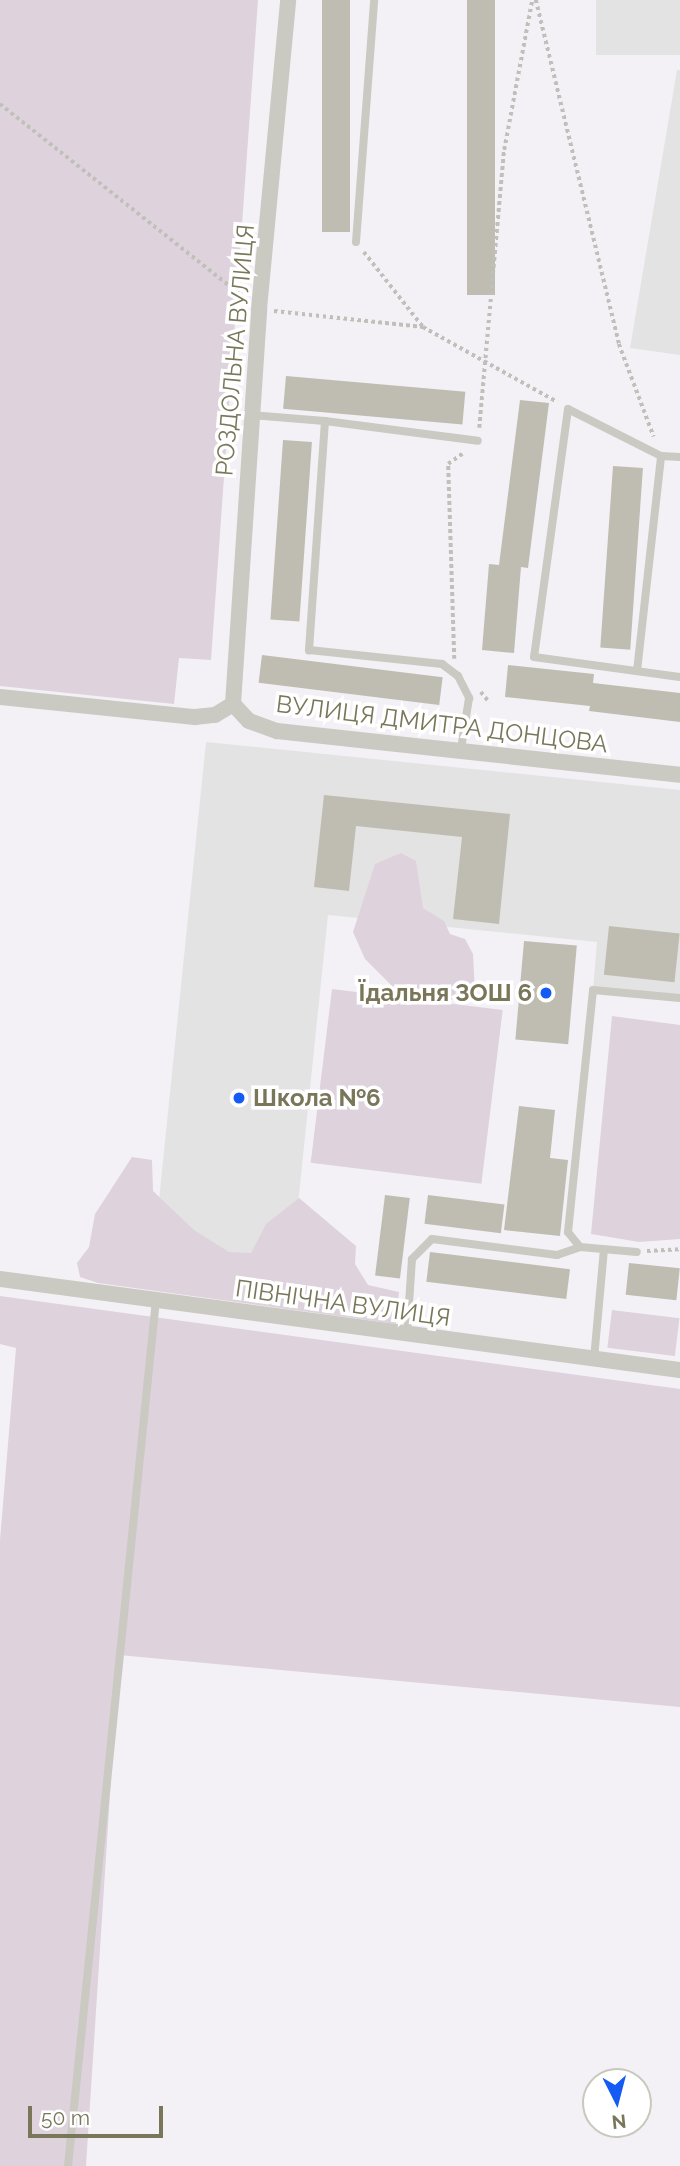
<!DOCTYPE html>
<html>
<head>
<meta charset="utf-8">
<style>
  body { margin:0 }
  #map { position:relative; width:680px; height:2166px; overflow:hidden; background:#f3f1f6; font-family:Raleway,sans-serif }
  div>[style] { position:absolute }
  .built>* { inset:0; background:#e4e3e3; transform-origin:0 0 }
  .green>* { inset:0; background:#ded2dd; transform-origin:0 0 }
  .building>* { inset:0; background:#bfbdb2; transform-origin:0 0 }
  .path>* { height:3.5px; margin-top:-1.75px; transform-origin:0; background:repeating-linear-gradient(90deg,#c0c0bb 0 3.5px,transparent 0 7px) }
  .service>* { height:8px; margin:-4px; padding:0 4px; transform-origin:4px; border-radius:4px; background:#cac9c2 }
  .minor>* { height:16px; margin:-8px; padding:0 8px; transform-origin:8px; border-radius:8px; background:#cac9c2 }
  .dots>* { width:19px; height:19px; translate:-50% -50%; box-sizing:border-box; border:4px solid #fff; border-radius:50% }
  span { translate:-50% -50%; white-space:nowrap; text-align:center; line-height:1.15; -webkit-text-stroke:7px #fff; paint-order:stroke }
  .street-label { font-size:24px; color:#797659 }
  .poi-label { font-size:24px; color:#797659; font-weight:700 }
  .right { translate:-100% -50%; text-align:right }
  .left { translate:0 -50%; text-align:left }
  .north { position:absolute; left:582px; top:2068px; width:70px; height:70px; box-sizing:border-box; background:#fff; border:2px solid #c9c8bd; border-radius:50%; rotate:174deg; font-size:19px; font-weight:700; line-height:28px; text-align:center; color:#797659 }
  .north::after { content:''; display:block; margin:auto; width:24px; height:32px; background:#135bf4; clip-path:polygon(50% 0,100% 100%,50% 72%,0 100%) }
  .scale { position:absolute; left:28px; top:2106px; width:135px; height:32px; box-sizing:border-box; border:4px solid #797659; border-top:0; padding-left:9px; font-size:21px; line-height:24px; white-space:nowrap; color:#797659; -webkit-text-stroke:5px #fff; paint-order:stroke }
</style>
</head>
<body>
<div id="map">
  <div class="built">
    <i style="left:596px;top:0;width:84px;height:55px"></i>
    <i style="clip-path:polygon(677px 70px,680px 70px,680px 355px,630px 348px)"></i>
    <i style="clip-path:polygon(206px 742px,680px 790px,680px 998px,593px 990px,597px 942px,328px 915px,290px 1282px,152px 1268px)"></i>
  </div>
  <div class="green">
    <i style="clip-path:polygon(0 0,258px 0,211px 660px,179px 658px,174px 704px,0 686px)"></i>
    <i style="clip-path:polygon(401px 853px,416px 861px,423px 908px,444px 921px,450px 934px,465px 939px,473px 954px,475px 994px,464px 1001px,400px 994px,365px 959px,353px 932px,375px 864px)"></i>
    <i style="left:332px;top:989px;width:172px;height:175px;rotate:7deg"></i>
    <i style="clip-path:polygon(612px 1016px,680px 1025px,680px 1239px,639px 1242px,591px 1234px)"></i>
    <i style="clip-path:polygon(132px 1157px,152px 1160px,153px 1191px,194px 1230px,229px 1252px,251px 1253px,266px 1224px,299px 1198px,356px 1246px,355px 1264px,368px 1285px,399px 1292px,396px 1324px,98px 1283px,80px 1277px,77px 1263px,89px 1247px,95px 1214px)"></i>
    <i style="clip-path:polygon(0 1296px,680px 1389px,680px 1707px,119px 1655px,86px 2166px,0 2166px,0 1540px,16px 1348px,0 1344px)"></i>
    <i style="left:612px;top:1310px;width:68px;height:38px;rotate:7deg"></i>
  </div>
  <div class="building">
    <i style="left:322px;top:0;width:28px;height:232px"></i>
    <i style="left:467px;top:0;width:28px;height:295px"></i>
    <i style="left:286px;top:376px;width:180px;height:33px;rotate:5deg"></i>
    <i style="clip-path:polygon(520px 400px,549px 403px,528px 568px,521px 567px,514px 653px,482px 650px,489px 564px,499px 565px)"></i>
    <i style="left:283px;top:440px;width:29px;height:180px;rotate:4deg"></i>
    <i style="left:613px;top:466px;width:30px;height:182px;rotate:4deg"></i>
    <i style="left:262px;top:655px;width:182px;height:28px;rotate:7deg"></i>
    <i style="clip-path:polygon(508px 665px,594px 674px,593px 683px,680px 693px,680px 722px,589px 711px,590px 706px,505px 697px)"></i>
    <i style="clip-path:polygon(324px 795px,510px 814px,499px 924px,453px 919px,462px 837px,356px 826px,349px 891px,314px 887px)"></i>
    <i style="left:609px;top:926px;width:71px;height:49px;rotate:6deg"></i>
    <i style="left:524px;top:941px;width:53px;height:99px;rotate:5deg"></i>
    <i style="clip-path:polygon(519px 1106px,555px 1110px,550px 1158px,568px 1160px,560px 1236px,504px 1230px)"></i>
    <i style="left:385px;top:1195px;width:25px;height:81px;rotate:7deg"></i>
    <i style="left:428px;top:1195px;width:77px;height:29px;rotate:7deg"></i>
    <i style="left:430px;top:1252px;width:141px;height:30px;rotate:7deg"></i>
    <i style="left:629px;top:1263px;width:51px;height:32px;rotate:6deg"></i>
  </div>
  <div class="path">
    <i style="left:536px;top:0;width:354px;rotate:76.4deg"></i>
    <i style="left:619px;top:344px;width:99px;rotate:69.4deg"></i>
    <i style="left:0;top:104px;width:313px;rotate:38.4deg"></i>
    <i style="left:364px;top:252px;width:95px;rotate:51.8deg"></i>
    <i style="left:274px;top:311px;width:150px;rotate:6.1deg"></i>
    <i style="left:423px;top:327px;width:154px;rotate:29.2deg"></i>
    <i style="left:479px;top:428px;width:279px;rotate:-84.9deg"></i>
    <i style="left:504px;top:150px;width:153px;rotate:-79.4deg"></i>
    <i style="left:454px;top:659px;width:195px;rotate:-91.8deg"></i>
    <i style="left:448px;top:464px;width:19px;rotate:-36deg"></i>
    <i style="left:481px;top:692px;width:14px;rotate:51deg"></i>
    <i style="left:647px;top:1251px;width:33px;rotate:-3deg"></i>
  </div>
  <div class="service">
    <i style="left:356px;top:242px;width:243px;rotate:-85.7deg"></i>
    <i style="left:251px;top:415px;width:74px;rotate:4.6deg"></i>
    <i style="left:325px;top:421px;width:230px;rotate:94deg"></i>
    <i style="left:309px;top:650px;width:134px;rotate:6deg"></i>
    <i style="left:442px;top:664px;width:20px;rotate:37deg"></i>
    <i style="left:458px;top:676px;width:25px;rotate:63deg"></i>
    <i style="left:469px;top:698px;width:52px;rotate:98.9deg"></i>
    <i style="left:325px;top:421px;width:154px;rotate:7.4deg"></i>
    <i style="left:680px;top:457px;width:19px;rotate:-177deg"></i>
    <i style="left:661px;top:456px;width:104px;rotate:-153.2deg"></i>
    <i style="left:568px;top:409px;width:250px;rotate:97.8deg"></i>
    <i style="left:534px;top:657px;width:147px;rotate:7.8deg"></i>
    <i style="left:637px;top:671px;width:216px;rotate:-83.6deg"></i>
    <i style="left:580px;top:1247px;width:19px;rotate:-129deg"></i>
    <i style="left:568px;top:1232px;width:243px;rotate:-84.1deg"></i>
    <i style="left:593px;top:990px;width:87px;rotate:5.3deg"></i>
    <i style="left:407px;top:1334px;width:75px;rotate:-86.2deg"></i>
    <i style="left:412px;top:1259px;width:28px;rotate:-45deg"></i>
    <i style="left:432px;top:1239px;width:126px;rotate:7.3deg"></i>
    <i style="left:557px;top:1255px;width:24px;rotate:-19deg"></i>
    <i style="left:580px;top:1247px;width:57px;rotate:5deg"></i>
    <i style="left:594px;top:1359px;width:110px;rotate:-84.8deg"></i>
    <i style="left:68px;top:2166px;width:870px;rotate:-84.2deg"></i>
  </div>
  <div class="minor">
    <i style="left:0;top:697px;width:196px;rotate:5.9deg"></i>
    <i style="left:195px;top:717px;width:20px;rotate:-6deg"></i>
    <i style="left:215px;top:715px;width:21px;rotate:-31deg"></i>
    <i style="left:233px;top:704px;width:23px;rotate:47deg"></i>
    <i style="left:249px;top:721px;width:30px;rotate:20deg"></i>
    <i style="left:277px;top:731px;width:405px;rotate:6.2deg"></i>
    <i style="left:233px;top:704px;width:396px;rotate:-86.2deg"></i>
    <i style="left:259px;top:309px;width:310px;rotate:-84.6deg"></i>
    <i style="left:0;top:1279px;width:686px;rotate:7.62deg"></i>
  </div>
  <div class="dots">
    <i style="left:546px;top:993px;background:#135bf4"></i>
    <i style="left:239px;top:1098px;background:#135bf4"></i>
  </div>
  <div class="street-label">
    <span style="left:235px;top:350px;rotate:-85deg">РОЗДОЛЬНА ВУЛИЦЯ</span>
    <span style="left:442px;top:724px;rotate:7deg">ВУЛИЦЯ ДМИТРА ДОНЦОВА</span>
    <span style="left:343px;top:1303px;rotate:8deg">ПІВНІЧНА ВУЛИЦЯ</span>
  </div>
  <div class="poi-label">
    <span class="right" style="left:532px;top:993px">Їдальня ЗОШ 6</span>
    <span class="left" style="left:253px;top:1098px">Школа №6</span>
  </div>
  <div class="north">N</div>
  <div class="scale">50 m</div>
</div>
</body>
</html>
